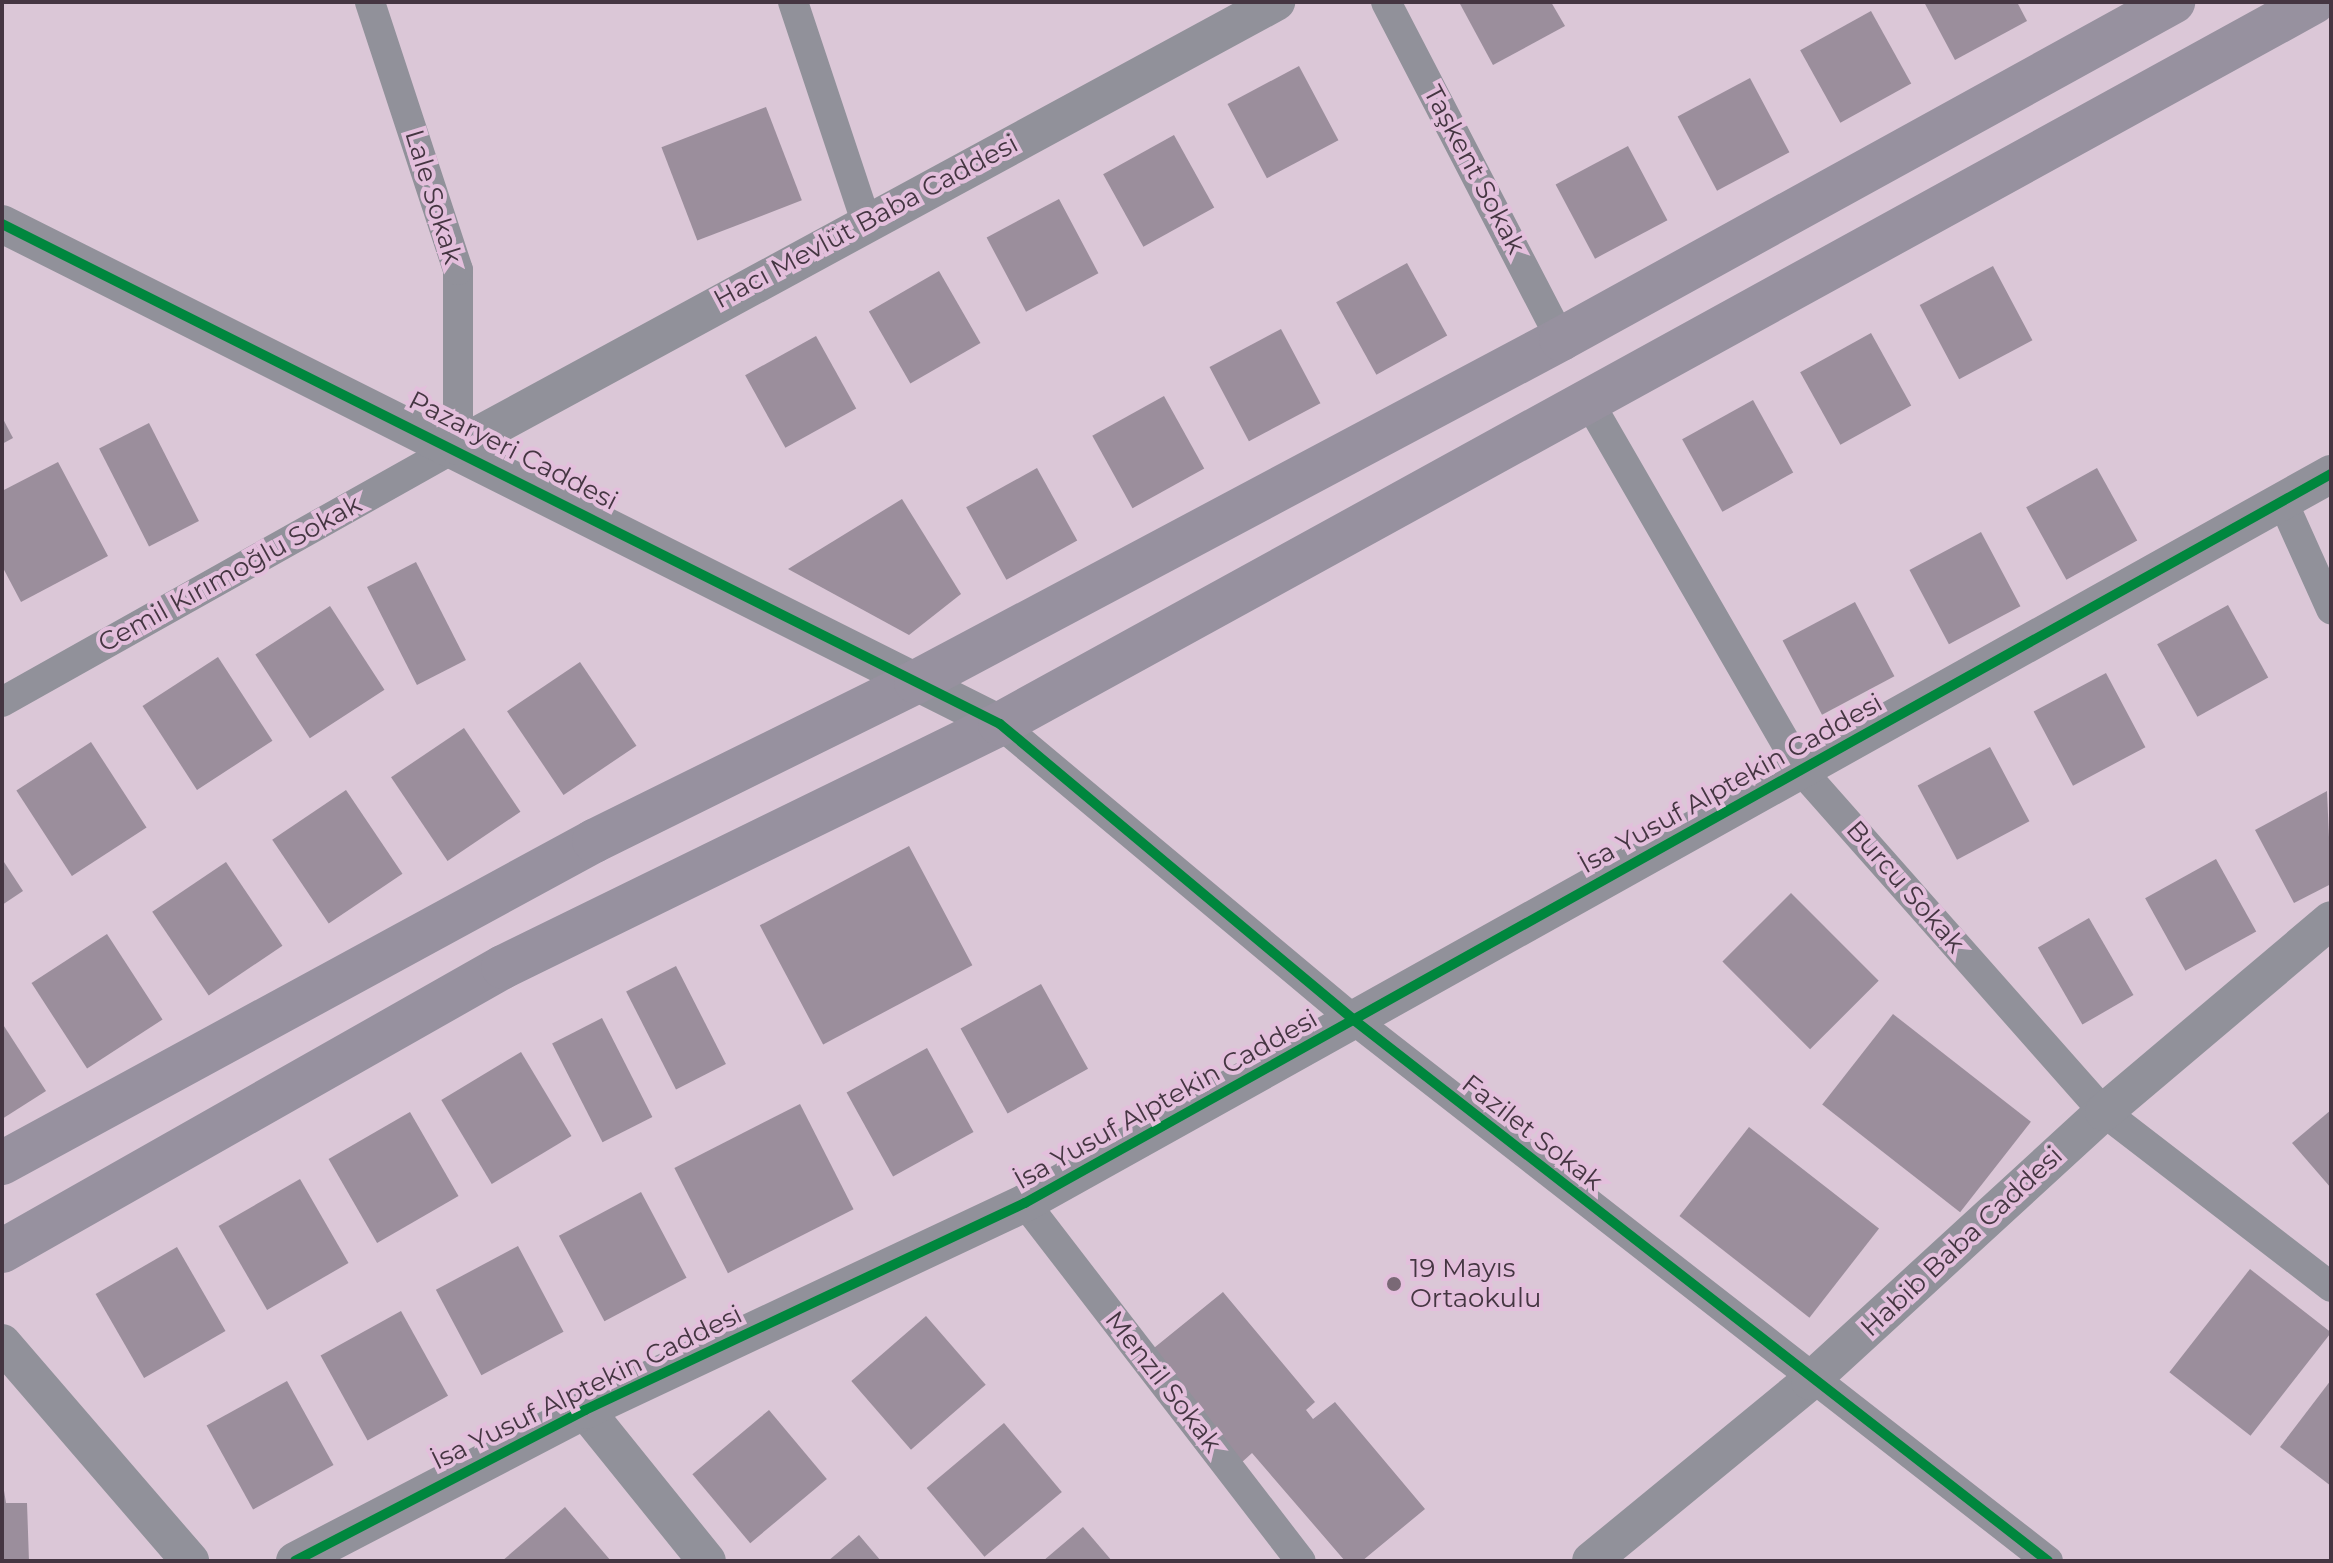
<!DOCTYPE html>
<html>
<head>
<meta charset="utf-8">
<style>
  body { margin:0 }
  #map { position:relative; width:2333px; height:1563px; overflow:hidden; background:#dbc7d7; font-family:Montserrat,sans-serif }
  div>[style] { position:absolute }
  .building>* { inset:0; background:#9b8e9c; transform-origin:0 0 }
  .minor>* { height:30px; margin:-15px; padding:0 15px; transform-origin:15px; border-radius:15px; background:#91919a }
  .tertiary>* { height:38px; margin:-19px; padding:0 19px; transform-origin:19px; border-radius:19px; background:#91919a }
  .primary>* { height:44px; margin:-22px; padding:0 22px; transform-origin:22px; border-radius:22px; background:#97919f }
  .cycleway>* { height:10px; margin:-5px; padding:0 5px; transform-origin:5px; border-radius:5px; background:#00873e }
  .dots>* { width:22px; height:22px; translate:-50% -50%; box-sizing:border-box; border:4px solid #e3bfdc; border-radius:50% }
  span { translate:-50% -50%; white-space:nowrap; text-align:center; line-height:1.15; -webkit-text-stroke:8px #e3bfdc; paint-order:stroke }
  .street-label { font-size:26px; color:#453642 }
  .poi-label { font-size:26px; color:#453642 }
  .left { translate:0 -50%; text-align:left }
  .frame { position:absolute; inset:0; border:4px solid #453642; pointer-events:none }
</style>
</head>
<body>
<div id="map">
  <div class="building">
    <i style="clip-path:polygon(1459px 2px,1551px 2px,1565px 26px,1493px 65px)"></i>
    <i style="clip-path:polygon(1924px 2px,2017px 2px,2027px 21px,1955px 60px)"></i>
    <i style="left:1871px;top:11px;width:83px;height:81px;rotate:61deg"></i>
    <i style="left:1299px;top:66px;width:84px;height:81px;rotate:62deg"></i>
    <i style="left:1750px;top:78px;width:84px;height:82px;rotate:62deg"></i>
    <i style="left:766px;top:107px;width:100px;height:112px;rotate:69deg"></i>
    <i style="left:1174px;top:135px;width:83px;height:81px;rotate:61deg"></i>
    <i style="left:1628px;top:146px;width:84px;height:82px;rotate:62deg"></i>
    <i style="left:1059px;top:199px;width:84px;height:82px;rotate:62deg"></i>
    <i style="left:1407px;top:263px;width:83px;height:81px;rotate:61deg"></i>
    <i style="left:1993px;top:266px;width:84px;height:83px;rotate:62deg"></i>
    <i style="left:939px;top:271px;width:83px;height:81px;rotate:60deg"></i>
    <i style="left:1281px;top:329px;width:84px;height:81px;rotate:62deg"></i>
    <i style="left:1871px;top:333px;width:83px;height:81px;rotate:61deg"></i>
    <i style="left:816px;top:336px;width:83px;height:81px;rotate:61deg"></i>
    <i style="left:1164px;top:396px;width:83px;height:82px;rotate:61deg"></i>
    <i style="left:1753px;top:400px;width:83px;height:81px;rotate:61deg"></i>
    <i style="clip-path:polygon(2px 417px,13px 438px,2px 444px)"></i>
    <i style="left:149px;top:423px;width:110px;height:56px;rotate:63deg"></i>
    <i style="clip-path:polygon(58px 462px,108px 556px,21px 602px,2px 566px,2px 491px)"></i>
    <i style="left:1037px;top:468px;width:83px;height:81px;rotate:61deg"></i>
    <i style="left:2097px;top:468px;width:83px;height:81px;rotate:61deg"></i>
    <i style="clip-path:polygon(902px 499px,961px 594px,909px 635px,788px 569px)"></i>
    <i style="left:1981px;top:532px;width:84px;height:81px;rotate:62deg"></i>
    <i style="left:416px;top:562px;width:110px;height:55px;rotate:63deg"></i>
    <i style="left:1855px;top:602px;width:84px;height:82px;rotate:62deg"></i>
    <i style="left:2228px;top:605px;width:83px;height:81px;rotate:61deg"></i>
    <i style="left:330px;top:606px;width:100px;height:89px;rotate:57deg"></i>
    <i style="left:218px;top:657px;width:100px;height:90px;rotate:57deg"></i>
    <i style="left:580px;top:662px;width:101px;height:88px;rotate:56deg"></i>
    <i style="left:2106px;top:673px;width:84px;height:82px;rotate:62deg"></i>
    <i style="left:464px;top:728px;width:101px;height:88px;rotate:56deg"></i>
    <i style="left:91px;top:742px;width:102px;height:89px;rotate:57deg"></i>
    <i style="left:1990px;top:747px;width:84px;height:82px;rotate:62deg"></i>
    <i style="left:346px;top:790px;width:101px;height:89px;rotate:56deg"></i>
    <i style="clip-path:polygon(2327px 791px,2331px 884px,2294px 903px,2255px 830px)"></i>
    <i style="left:909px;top:846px;width:135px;height:169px;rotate:62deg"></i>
    <i style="clip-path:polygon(2px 859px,23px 891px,2px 905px)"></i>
    <i style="left:2216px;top:859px;width:83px;height:81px;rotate:61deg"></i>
    <i style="left:226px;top:862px;width:101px;height:89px;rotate:56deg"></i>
    <i style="left:1791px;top:893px;width:124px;height:97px;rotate:45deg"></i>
    <i style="left:2089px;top:918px;width:89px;height:59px;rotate:60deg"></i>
    <i style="left:107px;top:934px;width:102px;height:90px;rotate:57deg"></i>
    <i style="left:676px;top:966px;width:110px;height:56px;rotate:63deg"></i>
    <i style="left:1041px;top:984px;width:97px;height:92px;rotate:61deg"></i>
    <i style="left:1893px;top:1014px;width:175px;height:115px;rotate:38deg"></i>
    <i style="left:602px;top:1018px;width:111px;height:56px;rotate:63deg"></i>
    <i style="clip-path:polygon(2px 1023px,46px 1091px,2px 1119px)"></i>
    <i style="left:927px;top:1048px;width:96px;height:92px;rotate:61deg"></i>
    <i style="left:521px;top:1052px;width:98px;height:93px;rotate:59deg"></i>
    <i style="left:800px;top:1104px;width:118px;height:141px;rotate:63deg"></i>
    <i style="clip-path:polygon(2331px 1110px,2331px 1188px,2292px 1143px)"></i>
    <i style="left:410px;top:1112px;width:97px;height:94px;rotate:60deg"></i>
    <i style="left:1749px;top:1127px;width:165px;height:113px;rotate:38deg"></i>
    <i style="left:300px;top:1179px;width:97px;height:94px;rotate:60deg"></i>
    <i style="left:641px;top:1192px;width:97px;height:93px;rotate:62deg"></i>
    <i style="left:518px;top:1246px;width:97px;height:93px;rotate:62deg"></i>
    <i style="left:177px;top:1247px;width:97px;height:94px;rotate:60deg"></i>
    <i style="left:2250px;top:1269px;width:103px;height:131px;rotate:38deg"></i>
    <i style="clip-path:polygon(1223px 1292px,1315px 1402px,1306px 1410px,1313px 1419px,1335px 1402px,1425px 1509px,1362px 1561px,1345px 1561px,1252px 1453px,1241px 1463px,1149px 1352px)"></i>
    <i style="left:401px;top:1311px;width:97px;height:92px;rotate:61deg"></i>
    <i style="left:926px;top:1316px;width:91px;height:99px;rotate:49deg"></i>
    <i style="clip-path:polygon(2331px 1380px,2331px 1486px,2280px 1447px)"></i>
    <i style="left:287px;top:1381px;width:96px;height:92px;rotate:61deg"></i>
    <i style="left:769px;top:1410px;width:90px;height:100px;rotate:50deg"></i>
    <i style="left:1004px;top:1423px;width:90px;height:101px;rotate:50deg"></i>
    <i style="clip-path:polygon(2px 1478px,6px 1503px,27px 1503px,29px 1561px,2px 1561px)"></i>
    <i style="clip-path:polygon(565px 1507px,611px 1561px,502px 1561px)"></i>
    <i style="clip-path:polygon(1083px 1527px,1112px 1561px,1043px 1561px)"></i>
    <i style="clip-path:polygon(859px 1535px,881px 1561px,828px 1561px)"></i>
  </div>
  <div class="minor">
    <i style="left:793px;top:2px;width:231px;rotate:71.6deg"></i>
    <i style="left:1386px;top:2px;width:380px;rotate:62.6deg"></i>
    <i style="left:1586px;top:397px;width:431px;rotate:60deg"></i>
    <i style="left:1801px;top:770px;width:457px;rotate:48.5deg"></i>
    <i style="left:2104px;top:1112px;width:287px;rotate:37.6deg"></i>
    <i style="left:2282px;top:500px;width:120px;rotate:65.8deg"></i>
    <i style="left:2px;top:702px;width:523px;rotate:-29.31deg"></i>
    <i style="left:458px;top:446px;width:176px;rotate:-90deg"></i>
    <i style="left:458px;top:270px;width:282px;rotate:-108.2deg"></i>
    <i style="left:1000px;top:724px;width:461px;rotate:39.9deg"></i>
    <i style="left:1354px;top:1020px;width:880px;rotate:37.94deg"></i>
    <i style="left:1025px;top:1203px;width:452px;rotate:52.4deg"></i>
  </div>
  <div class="tertiary">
    <i style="left:2px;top:224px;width:1116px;rotate:26.61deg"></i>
    <i style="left:458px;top:446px;width:931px;rotate:-28.49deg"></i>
    <i style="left:2px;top:1343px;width:288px;rotate:49.2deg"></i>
    <i style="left:585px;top:1410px;width:194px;rotate:51.1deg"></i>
    <i style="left:295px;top:1561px;width:327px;rotate:-27.5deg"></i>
    <i style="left:585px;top:1410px;width:486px;rotate:-25.2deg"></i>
    <i style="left:1025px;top:1203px;width:1496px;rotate:-29.17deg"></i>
    <i style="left:1591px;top:1561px;width:283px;rotate:-39.4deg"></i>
    <i style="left:1810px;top:1381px;width:398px;rotate:-42.5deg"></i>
    <i style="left:2104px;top:1112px;width:297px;rotate:-40.2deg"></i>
  </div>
  <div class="primary">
    <i style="left:2px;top:1163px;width:674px;rotate:-28.54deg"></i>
    <i style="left:594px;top:841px;width:359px;rotate:-26.3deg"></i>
    <i style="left:916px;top:682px;width:731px;rotate:-28deg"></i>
    <i style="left:1561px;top:339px;width:699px;rotate:-28.84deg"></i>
    <i style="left:2px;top:1251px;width:576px;rotate:-29.55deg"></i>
    <i style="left:503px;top:967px;width:553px;rotate:-26.06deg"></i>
    <i style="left:1000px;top:724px;width:1499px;rotate:-28.79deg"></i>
  </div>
  <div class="cycleway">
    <i style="left:2px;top:224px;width:1116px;rotate:26.61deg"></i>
    <i style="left:1000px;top:724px;width:461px;rotate:39.9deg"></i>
    <i style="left:1354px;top:1020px;width:880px;rotate:37.94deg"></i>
    <i style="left:295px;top:1561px;width:327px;rotate:-27.5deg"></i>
    <i style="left:585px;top:1410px;width:486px;rotate:-25.2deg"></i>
    <i style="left:1025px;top:1203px;width:1496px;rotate:-29.17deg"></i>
  </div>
  <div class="dots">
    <i style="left:1394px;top:1284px;background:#7a6976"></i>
  </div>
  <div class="street-label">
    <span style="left:1474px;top:170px;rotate:62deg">Taşkent Sokak</span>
    <span style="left:433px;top:197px;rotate:73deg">Lale Sokak</span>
    <span style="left:866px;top:222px;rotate:-28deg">Hacı Mevlüt Baba Caddesi</span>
    <span style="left:513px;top:451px;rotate:27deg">Pazaryeri Caddesi</span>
    <span style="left:230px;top:574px;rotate:-29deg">Cemil Kırımoğlu Sokak</span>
    <span style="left:1731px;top:784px;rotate:-29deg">İsa Yusuf Alptekin Caddesi</span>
    <span style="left:1905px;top:887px;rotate:49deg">Burcu Sokak</span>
    <span style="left:1166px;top:1100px;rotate:-29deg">İsa Yusuf Alptekin Caddesi</span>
    <span style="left:1532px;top:1133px;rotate:38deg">Fazilet Sokak</span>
    <span style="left:1962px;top:1242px;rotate:-43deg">Habib Baba Caddesi</span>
    <span style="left:1163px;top:1382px;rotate:52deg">Menzil Sokak</span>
    <span style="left:587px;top:1388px;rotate:-26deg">İsa Yusuf Alptekin Caddesi</span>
  </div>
  <div class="poi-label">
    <span class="left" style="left:1410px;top:1284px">19 Mayıs<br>Ortaokulu</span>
  </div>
  <div class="frame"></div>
</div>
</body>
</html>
